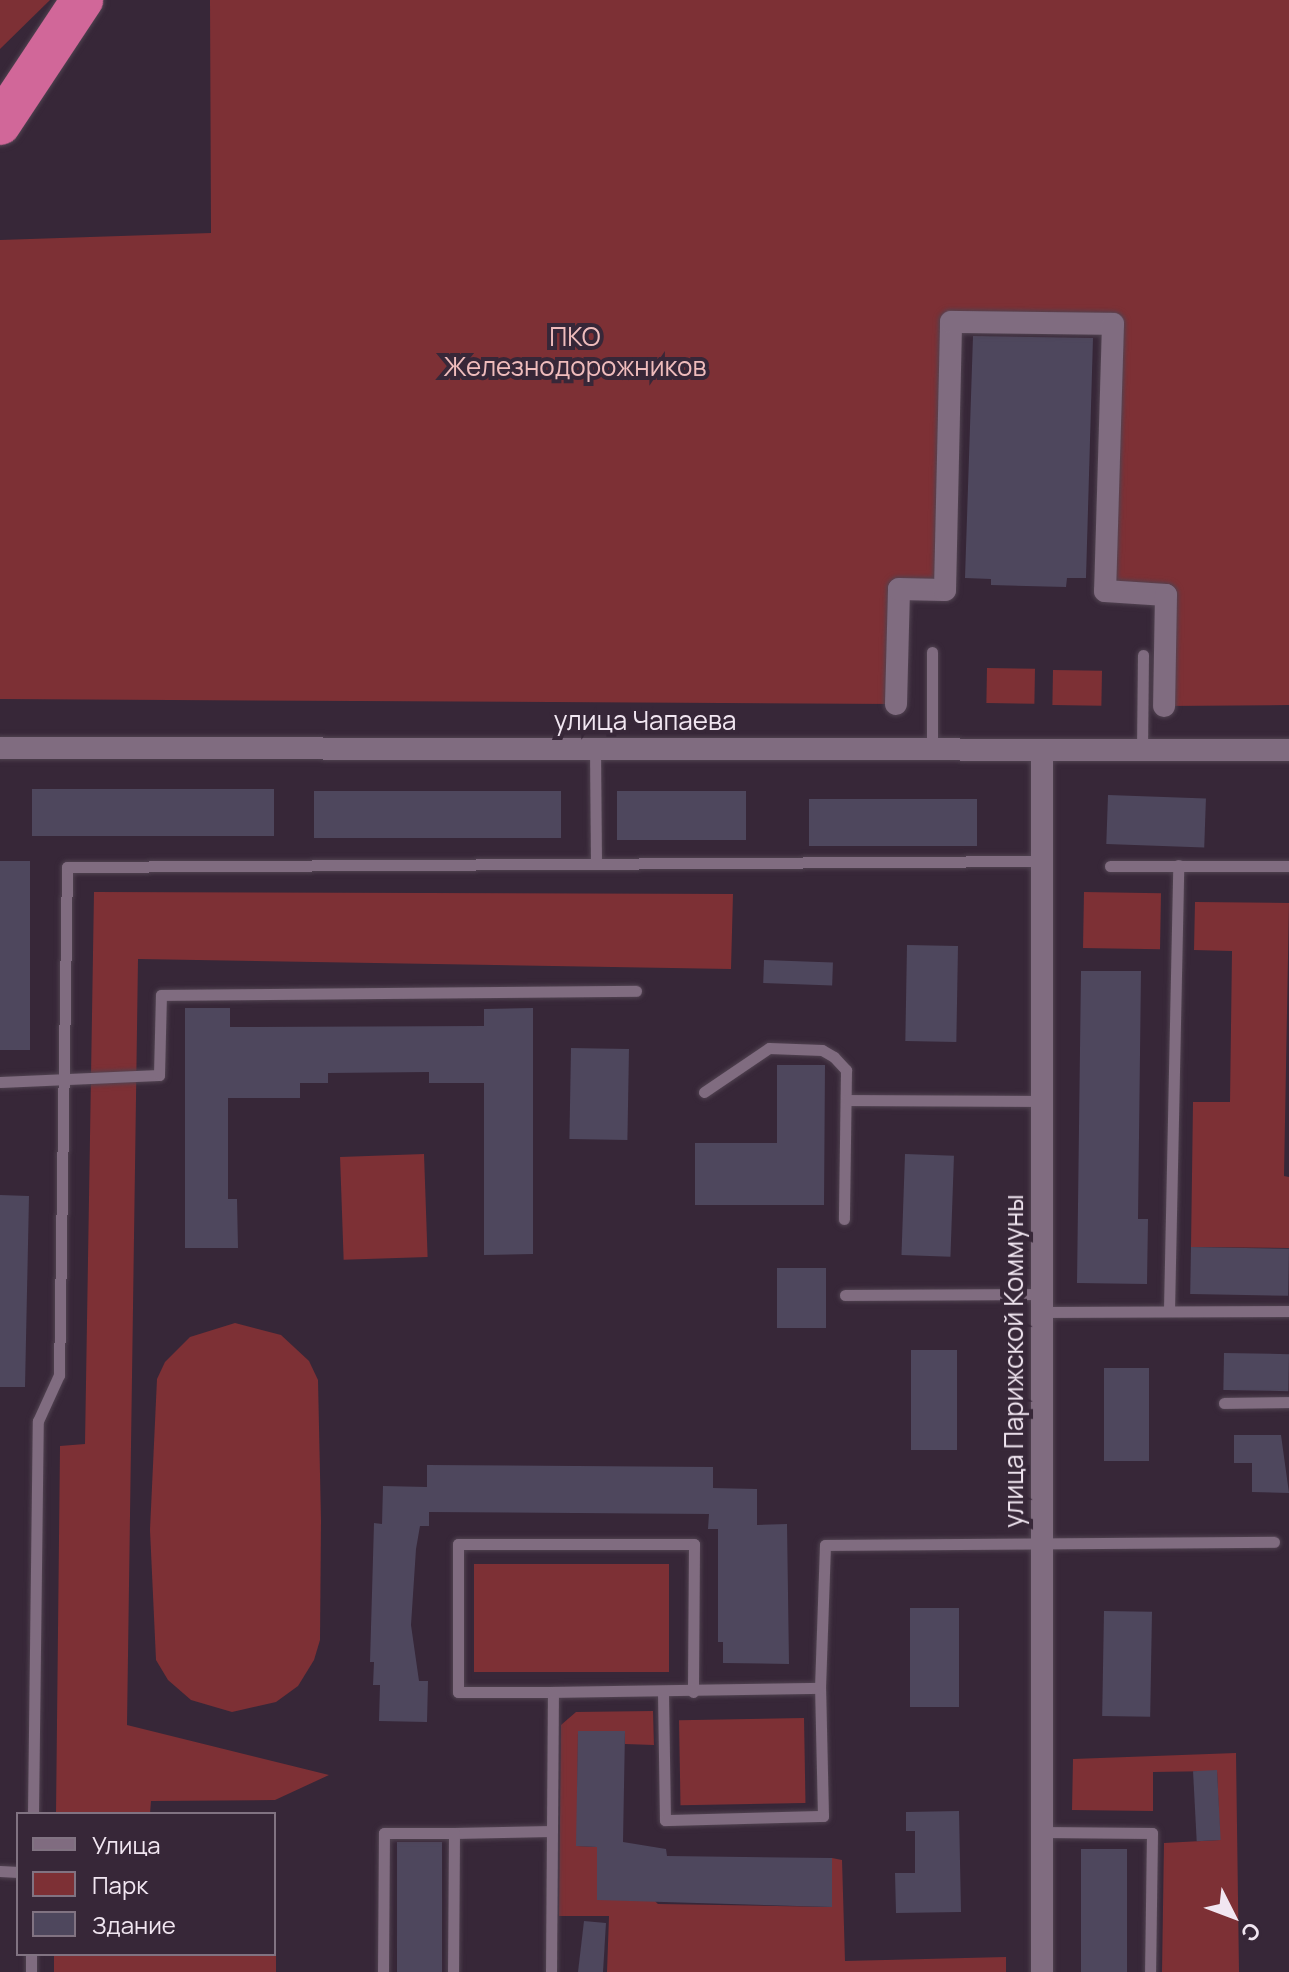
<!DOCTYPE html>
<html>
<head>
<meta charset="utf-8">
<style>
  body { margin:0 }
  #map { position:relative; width:1289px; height:1972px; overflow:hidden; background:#372738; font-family:Manrope,sans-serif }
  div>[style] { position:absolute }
  .green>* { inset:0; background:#7d3035; transform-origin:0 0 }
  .building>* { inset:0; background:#4e475d; transform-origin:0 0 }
  .roads { filter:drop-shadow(0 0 2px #514351) drop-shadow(0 0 2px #514351) }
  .lane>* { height:11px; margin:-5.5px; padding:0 5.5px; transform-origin:5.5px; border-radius:5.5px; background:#806c80 }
  .street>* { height:22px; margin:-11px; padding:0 11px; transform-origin:11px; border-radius:11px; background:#806c80 }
  .highway>* { height:42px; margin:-21px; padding:0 21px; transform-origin:21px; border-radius:21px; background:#d16799 }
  span { translate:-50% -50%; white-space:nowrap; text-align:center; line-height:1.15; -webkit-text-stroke:8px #372738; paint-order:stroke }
  .park-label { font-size:26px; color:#efbcbc }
  .street-label { font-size:26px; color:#f1e6f1 }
  .legend { position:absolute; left:16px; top:1812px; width:260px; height:144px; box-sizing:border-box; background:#372738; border:2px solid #817382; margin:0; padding:10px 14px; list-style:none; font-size:24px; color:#f1e6f1 }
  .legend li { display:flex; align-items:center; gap:16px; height:40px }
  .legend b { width:40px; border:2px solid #817382 }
  .north { position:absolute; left:1193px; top:1876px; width:80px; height:80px; -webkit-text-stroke:6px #372738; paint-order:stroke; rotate:132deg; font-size:22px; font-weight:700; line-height:32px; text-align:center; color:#f1e6f1 }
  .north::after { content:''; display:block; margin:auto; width:28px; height:36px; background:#f1e6f1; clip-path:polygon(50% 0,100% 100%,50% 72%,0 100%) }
</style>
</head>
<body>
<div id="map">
  <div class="green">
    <i style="clip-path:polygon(0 0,50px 0,0 49px)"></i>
    <i style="clip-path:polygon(210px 0,1289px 0,1289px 705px,1164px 706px,1166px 596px,1105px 591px,1112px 324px,952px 322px,945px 590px,899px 589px,896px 704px,0 699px,0 240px,211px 233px)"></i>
    <i style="left:987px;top:668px;width:48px;height:35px;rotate:1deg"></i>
    <i style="left:1053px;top:670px;width:49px;height:35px;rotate:1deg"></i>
    <i style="clip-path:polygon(94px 892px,733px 894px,731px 969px,138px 959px,127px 1725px,329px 1775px,275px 1800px,151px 1801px,150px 1814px,56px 1814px,60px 1446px,85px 1444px)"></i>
    <i style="left:1084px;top:892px;width:77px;height:56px;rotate:1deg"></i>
    <i style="clip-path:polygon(1195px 902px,1289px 903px,1284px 1176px,1289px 1177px,1289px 1248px,1191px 1247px,1193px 1102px,1230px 1102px,1232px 951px,1194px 950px)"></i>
    <i style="left:424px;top:1154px;width:103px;height:84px;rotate:88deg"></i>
    <i style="clip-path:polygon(235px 1323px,281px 1335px,309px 1361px,318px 1380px,321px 1521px,320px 1640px,314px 1660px,298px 1686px,276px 1702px,232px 1712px,191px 1700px,168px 1680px,156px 1660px,150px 1530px,157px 1379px,165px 1362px,190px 1337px)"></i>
    <i style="left:474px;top:1564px;width:195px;height:108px"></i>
    <i style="clip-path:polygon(653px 1711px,654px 1745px,625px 1744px,625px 1731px,578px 1731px,577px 1846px,597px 1847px,658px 1904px,831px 1907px,832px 1858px,842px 1860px,845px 1961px,1006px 1957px,1006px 1972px,607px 1972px,609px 1916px,559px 1916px,561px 1725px,576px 1712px)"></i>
    <i style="left:804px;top:1718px;width:85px;height:125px;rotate:89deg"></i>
    <i style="clip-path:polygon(1236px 1753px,1239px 1972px,1162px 1972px,1164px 1843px,1220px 1840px,1217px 1771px,1153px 1772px,1153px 1811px,1072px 1810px,1073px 1759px)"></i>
    <i style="clip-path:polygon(276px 1940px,276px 1972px,54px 1972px,54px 1954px,274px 1954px)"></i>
  </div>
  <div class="building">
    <i style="clip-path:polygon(973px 336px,1093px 338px,1086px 578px,1067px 578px,1066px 587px,991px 585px,991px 579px,965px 578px)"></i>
    <i style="left:32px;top:789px;width:242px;height:47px"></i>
    <i style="left:314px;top:791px;width:247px;height:47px"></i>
    <i style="left:617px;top:791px;width:129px;height:49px"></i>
    <i style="left:1108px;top:795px;width:98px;height:49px;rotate:2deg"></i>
    <i style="left:809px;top:799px;width:168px;height:47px"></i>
    <i style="left:0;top:861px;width:30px;height:189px"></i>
    <i style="left:907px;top:945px;width:51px;height:96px;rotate:1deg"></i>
    <i style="left:764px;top:960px;width:69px;height:23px;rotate:2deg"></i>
    <i style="clip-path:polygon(1081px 971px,1141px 971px,1138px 1219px,1148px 1219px,1147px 1284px,1077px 1283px)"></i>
    <i style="clip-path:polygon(185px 1008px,230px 1008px,230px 1027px,484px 1026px,484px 1009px,533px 1008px,533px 1254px,484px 1255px,484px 1083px,429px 1083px,429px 1072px,328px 1073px,328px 1083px,300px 1083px,300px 1098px,228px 1098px,228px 1199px,237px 1199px,238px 1248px,185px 1248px)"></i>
    <i style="left:571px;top:1048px;width:58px;height:91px;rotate:1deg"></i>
    <i style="clip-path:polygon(777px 1065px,825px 1065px,824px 1205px,695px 1205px,695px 1143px,777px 1143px)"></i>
    <i style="left:905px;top:1154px;width:49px;height:101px;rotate:2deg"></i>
    <i style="clip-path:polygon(0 1195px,29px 1196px,25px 1387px,0 1387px)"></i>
    <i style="left:1191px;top:1247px;width:98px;height:47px;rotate:1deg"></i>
    <i style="left:777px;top:1268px;width:49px;height:60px"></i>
    <i style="left:911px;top:1350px;width:46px;height:100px"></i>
    <i style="left:1224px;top:1353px;width:65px;height:37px;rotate:1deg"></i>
    <i style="left:1104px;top:1368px;width:45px;height:93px"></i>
    <i style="clip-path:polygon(1234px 1435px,1281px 1435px,1289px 1493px,1252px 1492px,1252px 1463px,1234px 1463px)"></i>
    <i style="clip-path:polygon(427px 1465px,713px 1467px,713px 1488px,757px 1489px,757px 1525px,787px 1524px,789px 1664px,723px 1663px,723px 1642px,718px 1642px,718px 1529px,708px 1529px,709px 1514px,429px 1512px,429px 1526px,420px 1526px,416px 1549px,411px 1625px,419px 1681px,428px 1681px,427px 1722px,379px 1721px,380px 1685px,373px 1685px,374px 1662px,370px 1662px,374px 1523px,382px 1524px,383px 1486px,427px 1487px)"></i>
    <i style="left:910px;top:1608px;width:49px;height:99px"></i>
    <i style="left:1104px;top:1611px;width:48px;height:105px;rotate:1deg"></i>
    <i style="clip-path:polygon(578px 1731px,625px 1731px,623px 1842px,666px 1849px,667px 1856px,832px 1858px,832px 1907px,597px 1900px,597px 1847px,576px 1846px)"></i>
    <i style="left:1217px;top:1770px;width:70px;height:24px;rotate:87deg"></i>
    <i style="clip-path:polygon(959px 1811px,961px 1912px,896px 1913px,895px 1873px,915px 1873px,915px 1831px,906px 1831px,906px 1812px)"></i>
    <i style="left:397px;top:1842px;width:45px;height:130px"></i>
    <i style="left:1081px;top:1849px;width:46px;height:123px"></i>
    <i style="clip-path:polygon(584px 1921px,606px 1923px,603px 1972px,578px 1972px)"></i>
  </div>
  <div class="roads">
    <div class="lane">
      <i style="left:932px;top:652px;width:97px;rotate:90deg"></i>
      <i style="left:595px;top:749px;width:115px;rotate:89.5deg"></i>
      <i style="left:1142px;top:750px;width:95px;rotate:-89.4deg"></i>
      <i style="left:1110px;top:866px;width:179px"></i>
      <i style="left:0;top:1082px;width:159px;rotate:-2.5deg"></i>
      <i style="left:159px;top:1075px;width:80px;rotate:-88.6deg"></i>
      <i style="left:161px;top:995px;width:475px;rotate:-0.5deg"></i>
      <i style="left:704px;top:1092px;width:78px;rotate:-34.1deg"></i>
      <i style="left:769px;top:1048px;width:53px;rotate:2.2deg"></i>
      <i style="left:822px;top:1050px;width:14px;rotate:30deg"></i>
      <i style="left:834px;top:1057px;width:18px;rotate:47deg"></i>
      <i style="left:846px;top:1070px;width:149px;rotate:90.8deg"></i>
      <i style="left:846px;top:1100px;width:196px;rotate:0.3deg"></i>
      <i style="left:845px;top:1295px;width:197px;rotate:-0.3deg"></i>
      <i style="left:1169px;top:1310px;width:445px;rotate:-88.8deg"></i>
      <i style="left:1042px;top:1312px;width:247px;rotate:-0.2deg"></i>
      <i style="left:1224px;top:1403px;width:65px;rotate:-0.9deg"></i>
      <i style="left:553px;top:1692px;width:95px;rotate:180deg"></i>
      <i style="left:458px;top:1692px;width:148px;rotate:-90deg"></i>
      <i style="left:458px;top:1544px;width:236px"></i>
      <i style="left:694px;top:1544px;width:148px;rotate:90.4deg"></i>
      <i style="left:663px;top:1693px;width:127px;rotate:89.1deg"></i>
      <i style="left:665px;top:1820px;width:158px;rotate:-1.5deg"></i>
      <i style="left:823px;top:1816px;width:128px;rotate:-91.3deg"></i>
      <i style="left:33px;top:1814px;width:393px;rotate:-89.3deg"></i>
      <i style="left:38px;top:1421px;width:51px;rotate:-65.5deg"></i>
      <i style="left:59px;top:1375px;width:508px;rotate:-89.1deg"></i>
      <i style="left:67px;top:867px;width:975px;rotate:-0.35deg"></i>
      <i style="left:1042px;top:1832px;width:110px;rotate:0.5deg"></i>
      <i style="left:1152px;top:1833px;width:139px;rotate:90.8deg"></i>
      <i style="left:454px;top:1833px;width:97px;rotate:-1.2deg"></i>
      <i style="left:0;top:1871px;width:18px;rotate:3deg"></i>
      <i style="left:31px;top:1972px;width:18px;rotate:-90deg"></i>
      <i style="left:383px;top:1972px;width:139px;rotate:-89.6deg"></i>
      <i style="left:384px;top:1833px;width:70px"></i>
      <i style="left:454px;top:1833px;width:139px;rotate:90.4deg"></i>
      <i style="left:551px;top:1972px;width:280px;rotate:-89.6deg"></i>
      <i style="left:553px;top:1692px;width:267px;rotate:-0.9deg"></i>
      <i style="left:820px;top:1688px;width:143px;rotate:-88deg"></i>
      <i style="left:825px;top:1545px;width:449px;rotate:-0.4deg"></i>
    </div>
    <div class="street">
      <i style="left:896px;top:704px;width:115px;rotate:-88.5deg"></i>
      <i style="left:899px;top:589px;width:46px;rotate:1.2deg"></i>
      <i style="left:945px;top:590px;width:268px;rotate:-88.7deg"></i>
      <i style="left:951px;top:322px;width:162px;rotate:0.7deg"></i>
      <i style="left:1113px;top:324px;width:267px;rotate:91.7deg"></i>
      <i style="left:1105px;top:591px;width:61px;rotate:3.8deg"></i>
      <i style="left:1166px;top:595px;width:111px;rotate:91deg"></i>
      <i style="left:0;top:748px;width:1289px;rotate:0.09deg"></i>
      <i style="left:1042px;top:750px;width:1222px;rotate:90deg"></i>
    </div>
    <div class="highway">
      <i style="left:0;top:124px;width:149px;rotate:-56.5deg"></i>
    </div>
  </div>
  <div class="park-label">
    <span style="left:575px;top:352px">ПКО<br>Железнодорожников</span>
  </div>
  <div class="street-label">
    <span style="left:645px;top:721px">улица Чапаева</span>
    <span style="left:1014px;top:1361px;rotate:-90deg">улица Парижской Коммуны</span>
  </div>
  <ul class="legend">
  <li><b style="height:10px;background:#806c80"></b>Улица</li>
  <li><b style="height:22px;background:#7d3035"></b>Парк</li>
  <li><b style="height:22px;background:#4e475d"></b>Здание</li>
  </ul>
  <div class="north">С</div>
</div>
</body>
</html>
